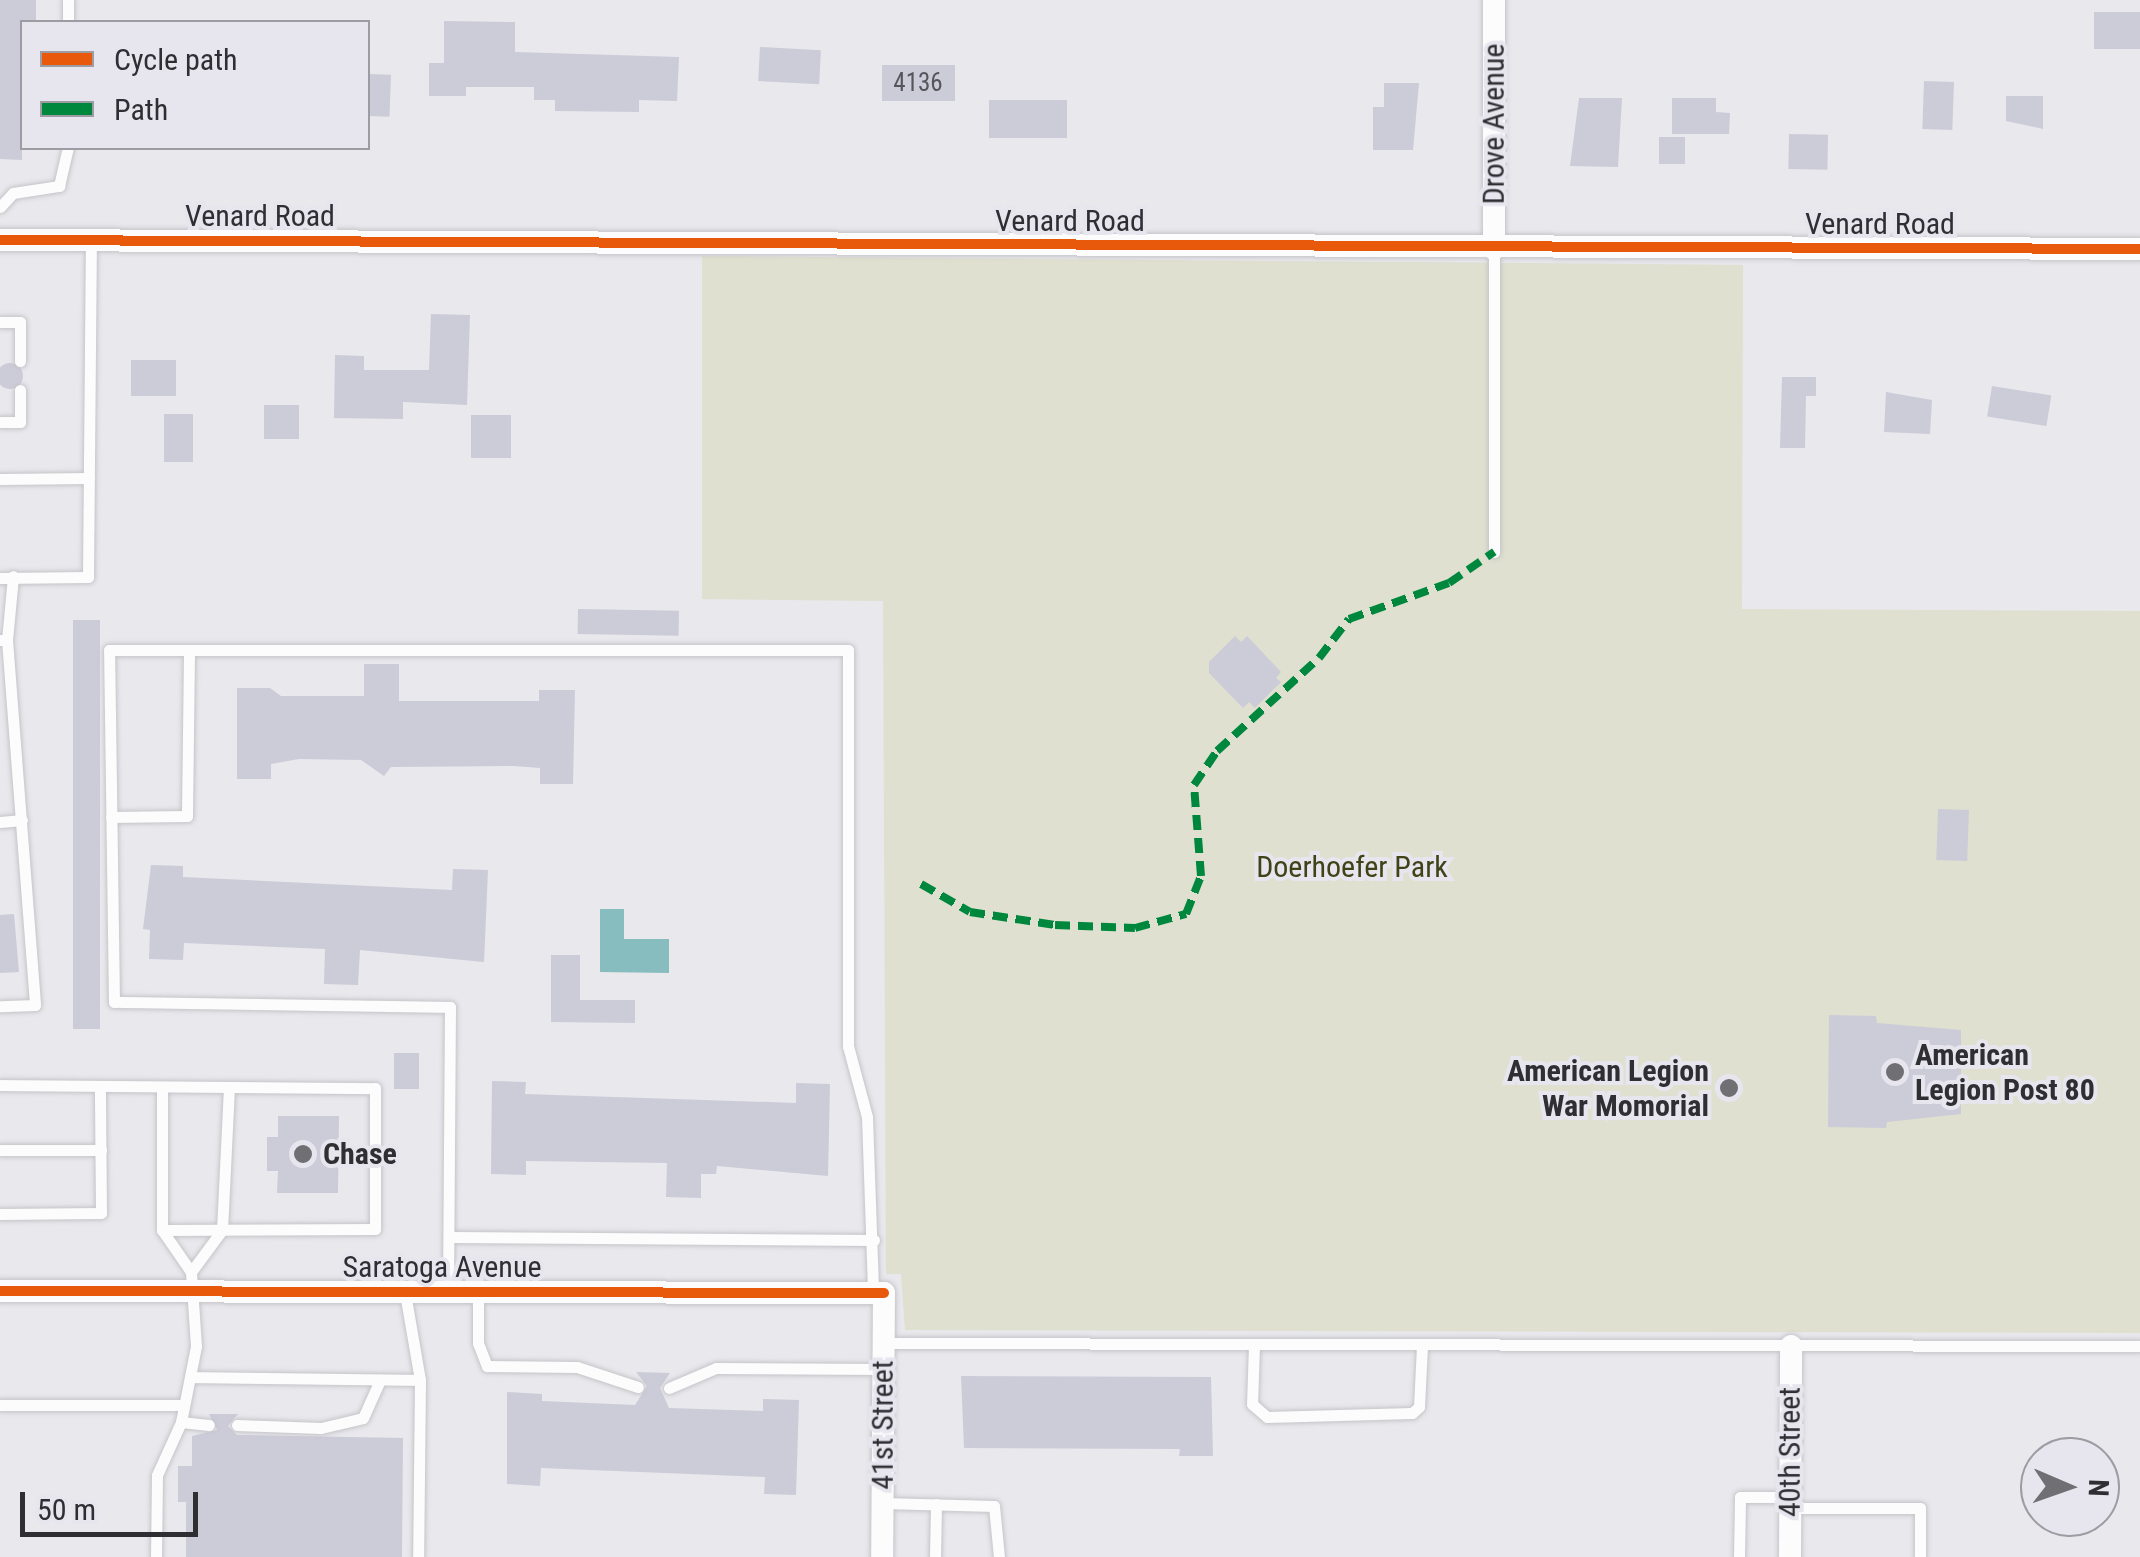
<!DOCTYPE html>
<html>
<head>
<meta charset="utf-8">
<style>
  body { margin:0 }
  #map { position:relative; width:2140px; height:1557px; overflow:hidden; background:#e8e8ed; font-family:"Roboto Condensed",sans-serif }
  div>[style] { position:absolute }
  .green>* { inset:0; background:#dfe0cf }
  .water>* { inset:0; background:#87bdbe }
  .building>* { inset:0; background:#cccbd8; transform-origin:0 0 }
  .round { border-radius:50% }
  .roads { filter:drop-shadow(0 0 2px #c5c5c9) drop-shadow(0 0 2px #c5c5c9) }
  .lane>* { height:11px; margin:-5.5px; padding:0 5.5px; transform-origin:5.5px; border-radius:5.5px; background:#fcfcfc }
  .street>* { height:22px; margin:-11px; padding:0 11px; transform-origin:11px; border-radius:11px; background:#fcfcfc }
  .quiet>* { height:8px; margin-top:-4px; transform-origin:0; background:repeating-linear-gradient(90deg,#00873e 0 15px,transparent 0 23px) }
  .cycleway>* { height:10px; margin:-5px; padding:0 5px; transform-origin:5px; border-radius:5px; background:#e8590c }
  .dots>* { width:28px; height:28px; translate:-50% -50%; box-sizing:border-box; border:5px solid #e7e6ef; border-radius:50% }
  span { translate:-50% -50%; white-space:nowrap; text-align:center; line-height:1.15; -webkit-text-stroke:8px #e7e6ef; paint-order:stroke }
  .number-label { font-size:25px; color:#56555c }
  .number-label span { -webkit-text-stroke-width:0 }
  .street-label { font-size:30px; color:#2f2e32 }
  .park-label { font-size:30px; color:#414317 }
  .poi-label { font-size:30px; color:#2f2e32; font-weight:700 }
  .left { translate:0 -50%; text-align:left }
  .right { translate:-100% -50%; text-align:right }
  .legend { position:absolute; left:20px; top:20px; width:350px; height:130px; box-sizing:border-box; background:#e7e6ef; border:2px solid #9d9ca3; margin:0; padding:12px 18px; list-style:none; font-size:30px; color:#2f2e32 }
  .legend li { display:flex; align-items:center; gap:20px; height:50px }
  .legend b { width:50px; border:2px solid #9d9ca3 }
  .north { position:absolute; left:2020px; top:1437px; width:100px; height:100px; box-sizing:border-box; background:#e7e6ef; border:2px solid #9d9ca3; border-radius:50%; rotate:92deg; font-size:28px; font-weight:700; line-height:40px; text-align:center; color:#2f2e32 }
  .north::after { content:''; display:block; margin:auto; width:35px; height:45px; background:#706f73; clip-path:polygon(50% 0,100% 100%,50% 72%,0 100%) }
  .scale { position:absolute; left:20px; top:1492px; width:178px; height:45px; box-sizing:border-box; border:5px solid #2f2e32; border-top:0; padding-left:12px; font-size:30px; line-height:35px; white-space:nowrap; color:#2f2e32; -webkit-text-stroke:8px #e7e6ef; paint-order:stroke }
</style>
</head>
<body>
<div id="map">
  <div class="green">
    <i style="clip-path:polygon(702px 256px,1743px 265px,1742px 609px,2140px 611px,2140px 1333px,905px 1330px,901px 1274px,886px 1274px,883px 601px,702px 599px)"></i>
  </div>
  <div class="water">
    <i style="clip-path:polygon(600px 909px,624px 909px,624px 939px,669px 939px,669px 973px,600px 972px)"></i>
  </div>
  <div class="building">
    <i style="clip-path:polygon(0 0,36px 0,36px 22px,22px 22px,22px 160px,0 159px)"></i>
    <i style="left:2094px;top:12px;width:46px;height:37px"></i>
    <i style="clip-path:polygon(444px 21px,515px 22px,515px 52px,679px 57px,677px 101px,639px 100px,639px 112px,555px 111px,555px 100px,534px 100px,534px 87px,466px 87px,466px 96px,429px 96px,429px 63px,444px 63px)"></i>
    <i style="left:760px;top:47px;width:61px;height:34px;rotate:3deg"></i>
    <i style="left:882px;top:65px;width:73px;height:36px"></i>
    <i style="left:368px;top:74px;width:23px;height:42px;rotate:2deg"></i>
    <i style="left:1924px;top:81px;width:30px;height:48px;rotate:2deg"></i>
    <i style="clip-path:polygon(1384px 83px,1419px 83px,1413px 150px,1373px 150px,1373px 107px,1384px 107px)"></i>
    <i style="clip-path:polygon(2006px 96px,2043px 96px,2043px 129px,2006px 121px)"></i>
    <i style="clip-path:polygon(1579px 98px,1622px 98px,1618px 167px,1570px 166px)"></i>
    <i style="clip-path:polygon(1672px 98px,1716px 98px,1716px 112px,1730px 113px,1729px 134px,1672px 134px)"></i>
    <i style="left:989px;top:100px;width:78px;height:38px"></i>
    <i style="left:1789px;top:134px;width:39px;height:35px;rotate:1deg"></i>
    <i style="left:1659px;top:137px;width:26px;height:27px"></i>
    <i style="clip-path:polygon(431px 314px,470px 315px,467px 405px,403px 402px,403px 419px,334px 418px,335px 355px,364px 356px,364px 370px,429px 370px)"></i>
    <i style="left:176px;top:360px;width:36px;height:45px;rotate:90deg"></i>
    <i class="round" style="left:-3px;top:363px;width:26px;height:26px"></i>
    <i style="clip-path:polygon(1782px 377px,1816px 377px,1816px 396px,1806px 396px,1805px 448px,1780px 448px)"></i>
    <i style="left:1992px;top:386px;width:60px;height:31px;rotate:9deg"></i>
    <i style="clip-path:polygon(1886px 392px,1932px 400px,1930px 434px,1884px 432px)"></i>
    <i style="left:264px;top:405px;width:35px;height:34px"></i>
    <i style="left:164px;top:414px;width:29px;height:48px"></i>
    <i style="left:471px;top:415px;width:40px;height:43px"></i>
    <i style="left:578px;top:609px;width:101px;height:25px;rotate:1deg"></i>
    <i style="left:73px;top:620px;width:27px;height:409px"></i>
    <i style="clip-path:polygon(1235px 636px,1241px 642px,1247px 636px,1281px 672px,1276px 678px,1281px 682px,1255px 708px,1249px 702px,1243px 708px,1209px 673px,1209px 662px)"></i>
    <i style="clip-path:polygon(364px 664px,399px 664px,399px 701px,539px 701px,539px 690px,575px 690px,573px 784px,540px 784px,540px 768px,514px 766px,391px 767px,384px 776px,361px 760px,299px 759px,271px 764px,271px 779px,237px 779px,237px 688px,270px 688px,281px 696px,364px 696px)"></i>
    <i style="left:1938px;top:809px;width:31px;height:51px;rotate:2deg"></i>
    <i style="clip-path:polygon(151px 865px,183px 866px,183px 877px,452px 890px,453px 869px,488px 870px,484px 962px,360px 950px,358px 985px,324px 984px,325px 949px,184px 943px,183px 960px,149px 959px,150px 930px,143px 929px)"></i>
    <i style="clip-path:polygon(14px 914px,19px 972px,0 973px,0 915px)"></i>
    <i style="clip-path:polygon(551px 955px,580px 955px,580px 1000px,635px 1000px,635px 1023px,551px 1022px)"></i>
    <i style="clip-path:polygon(1829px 1015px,1876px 1016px,1877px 1023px,1961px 1030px,1961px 1114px,1887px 1122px,1886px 1128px,1828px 1127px)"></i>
    <i style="left:394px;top:1053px;width:25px;height:36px"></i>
    <i style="clip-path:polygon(492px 1081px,526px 1082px,525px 1094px,796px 1103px,796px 1083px,830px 1084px,828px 1176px,717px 1166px,716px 1174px,701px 1174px,701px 1198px,666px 1197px,667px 1163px,526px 1161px,526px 1175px,491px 1174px)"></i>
    <i style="clip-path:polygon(278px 1116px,339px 1116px,338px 1193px,277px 1193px,278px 1171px,267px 1171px,267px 1137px,278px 1137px)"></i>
    <i style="clip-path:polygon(636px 1372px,670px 1373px,660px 1388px,669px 1408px,763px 1411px,763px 1399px,799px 1400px,796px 1495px,764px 1494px,765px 1477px,541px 1468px,540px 1486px,507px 1484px,507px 1392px,542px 1394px,542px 1401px,635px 1405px,647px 1386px)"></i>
    <i style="clip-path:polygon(961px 1376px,1211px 1377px,1213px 1456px,1179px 1456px,1180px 1449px,964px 1448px)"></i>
    <i style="clip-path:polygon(209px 1414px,238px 1414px,228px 1426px,237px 1435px,403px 1438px,402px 1557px,186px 1557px,186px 1502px,178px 1502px,178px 1466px,192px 1466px,192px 1436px,217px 1430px)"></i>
  </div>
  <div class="roads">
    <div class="lane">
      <i style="left:68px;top:0;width:22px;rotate:90deg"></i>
      <i style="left:0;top:207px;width:19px;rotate:-47deg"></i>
      <i style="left:13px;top:193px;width:47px;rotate:-8.7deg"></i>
      <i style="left:59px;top:186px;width:39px;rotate:-77deg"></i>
      <i style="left:0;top:322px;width:20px"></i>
      <i style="left:20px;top:322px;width:39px;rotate:90deg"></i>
      <i style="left:0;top:422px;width:20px"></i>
      <i style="left:20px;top:422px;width:32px;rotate:-90deg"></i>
      <i style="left:0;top:479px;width:89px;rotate:-0.6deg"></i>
      <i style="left:1494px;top:552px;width:303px;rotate:-90deg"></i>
      <i style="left:0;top:578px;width:88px;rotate:-0.7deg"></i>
      <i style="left:88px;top:577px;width:337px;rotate:-89.5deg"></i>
      <i style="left:0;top:640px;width:7px"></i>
      <i style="left:7px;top:640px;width:366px;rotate:85.6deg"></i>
      <i style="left:35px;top:1005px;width:35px;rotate:178deg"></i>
      <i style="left:7px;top:640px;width:64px;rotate:-84.6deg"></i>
      <i style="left:111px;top:817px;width:76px;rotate:-0.8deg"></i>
      <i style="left:187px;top:816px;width:166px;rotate:-89.3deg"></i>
      <i style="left:0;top:822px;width:22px;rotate:-5deg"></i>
      <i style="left:0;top:1085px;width:375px;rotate:0.5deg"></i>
      <i style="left:375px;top:1088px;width:141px;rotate:90deg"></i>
      <i style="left:375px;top:1229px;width:213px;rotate:179.7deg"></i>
      <i style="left:162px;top:1087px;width:143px;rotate:90deg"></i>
      <i style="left:162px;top:1230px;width:51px;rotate:55.4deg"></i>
      <i style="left:0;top:1150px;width:101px"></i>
      <i style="left:0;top:1214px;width:101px;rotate:-0.6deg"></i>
      <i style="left:101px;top:1213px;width:127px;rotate:-90.5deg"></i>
      <i style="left:449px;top:1237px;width:425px;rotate:0.4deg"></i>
      <i style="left:448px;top:1292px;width:285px;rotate:-89.6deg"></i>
      <i style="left:450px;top:1007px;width:336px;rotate:-179.1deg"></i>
      <i style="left:114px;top:1002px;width:352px;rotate:-90.8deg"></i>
      <i style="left:109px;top:650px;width:739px"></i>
      <i style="left:848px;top:650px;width:396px;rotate:90deg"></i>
      <i style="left:848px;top:1046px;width:73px;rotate:75deg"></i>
      <i style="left:867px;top:1117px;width:176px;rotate:88deg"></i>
      <i style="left:478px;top:1292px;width:51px;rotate:90deg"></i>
      <i style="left:478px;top:1343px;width:25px;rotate:69deg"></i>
      <i style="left:487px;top:1366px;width:90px;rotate:0.6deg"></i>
      <i style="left:577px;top:1367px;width:64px;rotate:18.2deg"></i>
      <i style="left:405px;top:1293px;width:88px;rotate:80.2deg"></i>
      <i style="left:420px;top:1380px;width:177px;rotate:90.6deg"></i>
      <i style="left:884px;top:1343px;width:1256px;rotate:0.14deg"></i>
      <i style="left:1254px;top:1345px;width:59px;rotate:91.9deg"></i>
      <i style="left:1252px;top:1404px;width:20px;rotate:41deg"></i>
      <i style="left:1267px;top:1417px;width:145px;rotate:-1.6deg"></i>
      <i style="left:1412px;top:1413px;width:9px;rotate:-41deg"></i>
      <i style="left:1419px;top:1407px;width:62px;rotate:-87.2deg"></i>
      <i style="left:190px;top:1377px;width:230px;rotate:0.7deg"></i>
      <i style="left:669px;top:1388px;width:51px;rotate:-23.1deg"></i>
      <i style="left:716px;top:1368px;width:168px;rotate:0.3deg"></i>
      <i style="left:0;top:1405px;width:184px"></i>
      <i style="left:181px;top:1422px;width:28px;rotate:6deg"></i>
      <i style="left:237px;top:1425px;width:84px;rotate:2deg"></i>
      <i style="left:321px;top:1428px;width:43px;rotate:-13.4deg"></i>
      <i style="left:363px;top:1418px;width:42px;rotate:-65.9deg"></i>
      <i style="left:883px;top:1503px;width:111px;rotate:1.5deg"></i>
      <i style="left:994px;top:1506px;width:51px;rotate:84.4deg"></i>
      <i style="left:1790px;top:1508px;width:130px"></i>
      <i style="left:1920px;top:1508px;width:49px;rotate:90deg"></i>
      <i style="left:156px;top:1557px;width:82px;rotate:-89.3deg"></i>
      <i style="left:157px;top:1475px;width:58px;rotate:-65.6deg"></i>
      <i style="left:181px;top:1422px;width:77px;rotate:-78.8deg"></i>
      <i style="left:196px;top:1346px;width:74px;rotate:-93.9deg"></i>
      <i style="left:191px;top:1272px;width:52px;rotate:-53.6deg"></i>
      <i style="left:222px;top:1230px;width:142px;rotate:-87.2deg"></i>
      <i style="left:935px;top:1557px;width:53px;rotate:-88.9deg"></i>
      <i style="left:1739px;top:1557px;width:60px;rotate:-89deg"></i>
      <i style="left:1740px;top:1497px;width:50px"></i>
    </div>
    <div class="street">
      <i style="left:0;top:240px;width:2140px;rotate:0.24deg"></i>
      <i style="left:1494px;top:249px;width:249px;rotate:-90deg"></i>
      <i style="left:0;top:1291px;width:884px;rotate:0.13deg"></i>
      <i style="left:884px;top:1293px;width:264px;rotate:90.4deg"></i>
      <i style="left:1790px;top:1557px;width:211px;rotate:-89.7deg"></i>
    </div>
  </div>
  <div class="quiet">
    <i style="left:921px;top:884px;width:56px;rotate:29.7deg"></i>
    <i style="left:970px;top:912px;width:86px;rotate:8.7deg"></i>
    <i style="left:1055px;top:925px;width:80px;rotate:2.1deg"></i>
    <i style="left:1135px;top:928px;width:53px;rotate:-15.4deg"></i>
    <i style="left:1186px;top:914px;width:41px;rotate:-68.5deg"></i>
    <i style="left:1201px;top:876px;width:91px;rotate:-94.4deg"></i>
    <i style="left:1194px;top:785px;width:41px;rotate:-55.9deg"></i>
    <i style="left:1217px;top:751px;width:138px;rotate:-42.4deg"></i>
    <i style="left:1319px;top:658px;width:49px;rotate:-52.4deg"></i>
    <i style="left:1349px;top:619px;width:106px;rotate:-19.8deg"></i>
    <i style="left:1449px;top:583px;width:55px;rotate:-34.6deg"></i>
  </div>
  <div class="cycleway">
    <i style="left:0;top:240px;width:2140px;rotate:0.24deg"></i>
    <i style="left:0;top:1291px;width:884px;rotate:0.13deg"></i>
  </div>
  <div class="dots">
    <i style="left:1895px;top:1072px;background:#706f73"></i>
    <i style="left:1729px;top:1088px;background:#706f73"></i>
    <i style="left:303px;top:1154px;background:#706f73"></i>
  </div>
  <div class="number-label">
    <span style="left:918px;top:83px">4136</span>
  </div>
  <div class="street-label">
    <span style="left:1494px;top:124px;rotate:-90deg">Drove Avenue</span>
    <span style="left:260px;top:216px">Venard Road</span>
    <span style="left:1070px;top:221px">Venard Road</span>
    <span style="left:1880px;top:224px">Venard Road</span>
    <span style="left:442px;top:1267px">Saratoga Avenue</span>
    <span style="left:883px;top:1425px;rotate:-90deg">41st Street</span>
    <span style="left:1790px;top:1452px;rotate:-90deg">40th Street</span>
  </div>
  <div class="park-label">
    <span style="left:1352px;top:867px">Doerhoefer Park</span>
  </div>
  <div class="poi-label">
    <span class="left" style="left:1915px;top:1072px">American<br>Legion Post 80</span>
    <span class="right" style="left:1709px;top:1088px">American Legion<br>War Momorial</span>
    <span class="left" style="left:323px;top:1154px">Chase</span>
  </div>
  <ul class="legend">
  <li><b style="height:12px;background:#e8590c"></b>Cycle path</li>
  <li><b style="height:12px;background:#00873e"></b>Path</li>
  </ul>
  <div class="north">N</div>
  <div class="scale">50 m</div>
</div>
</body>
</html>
